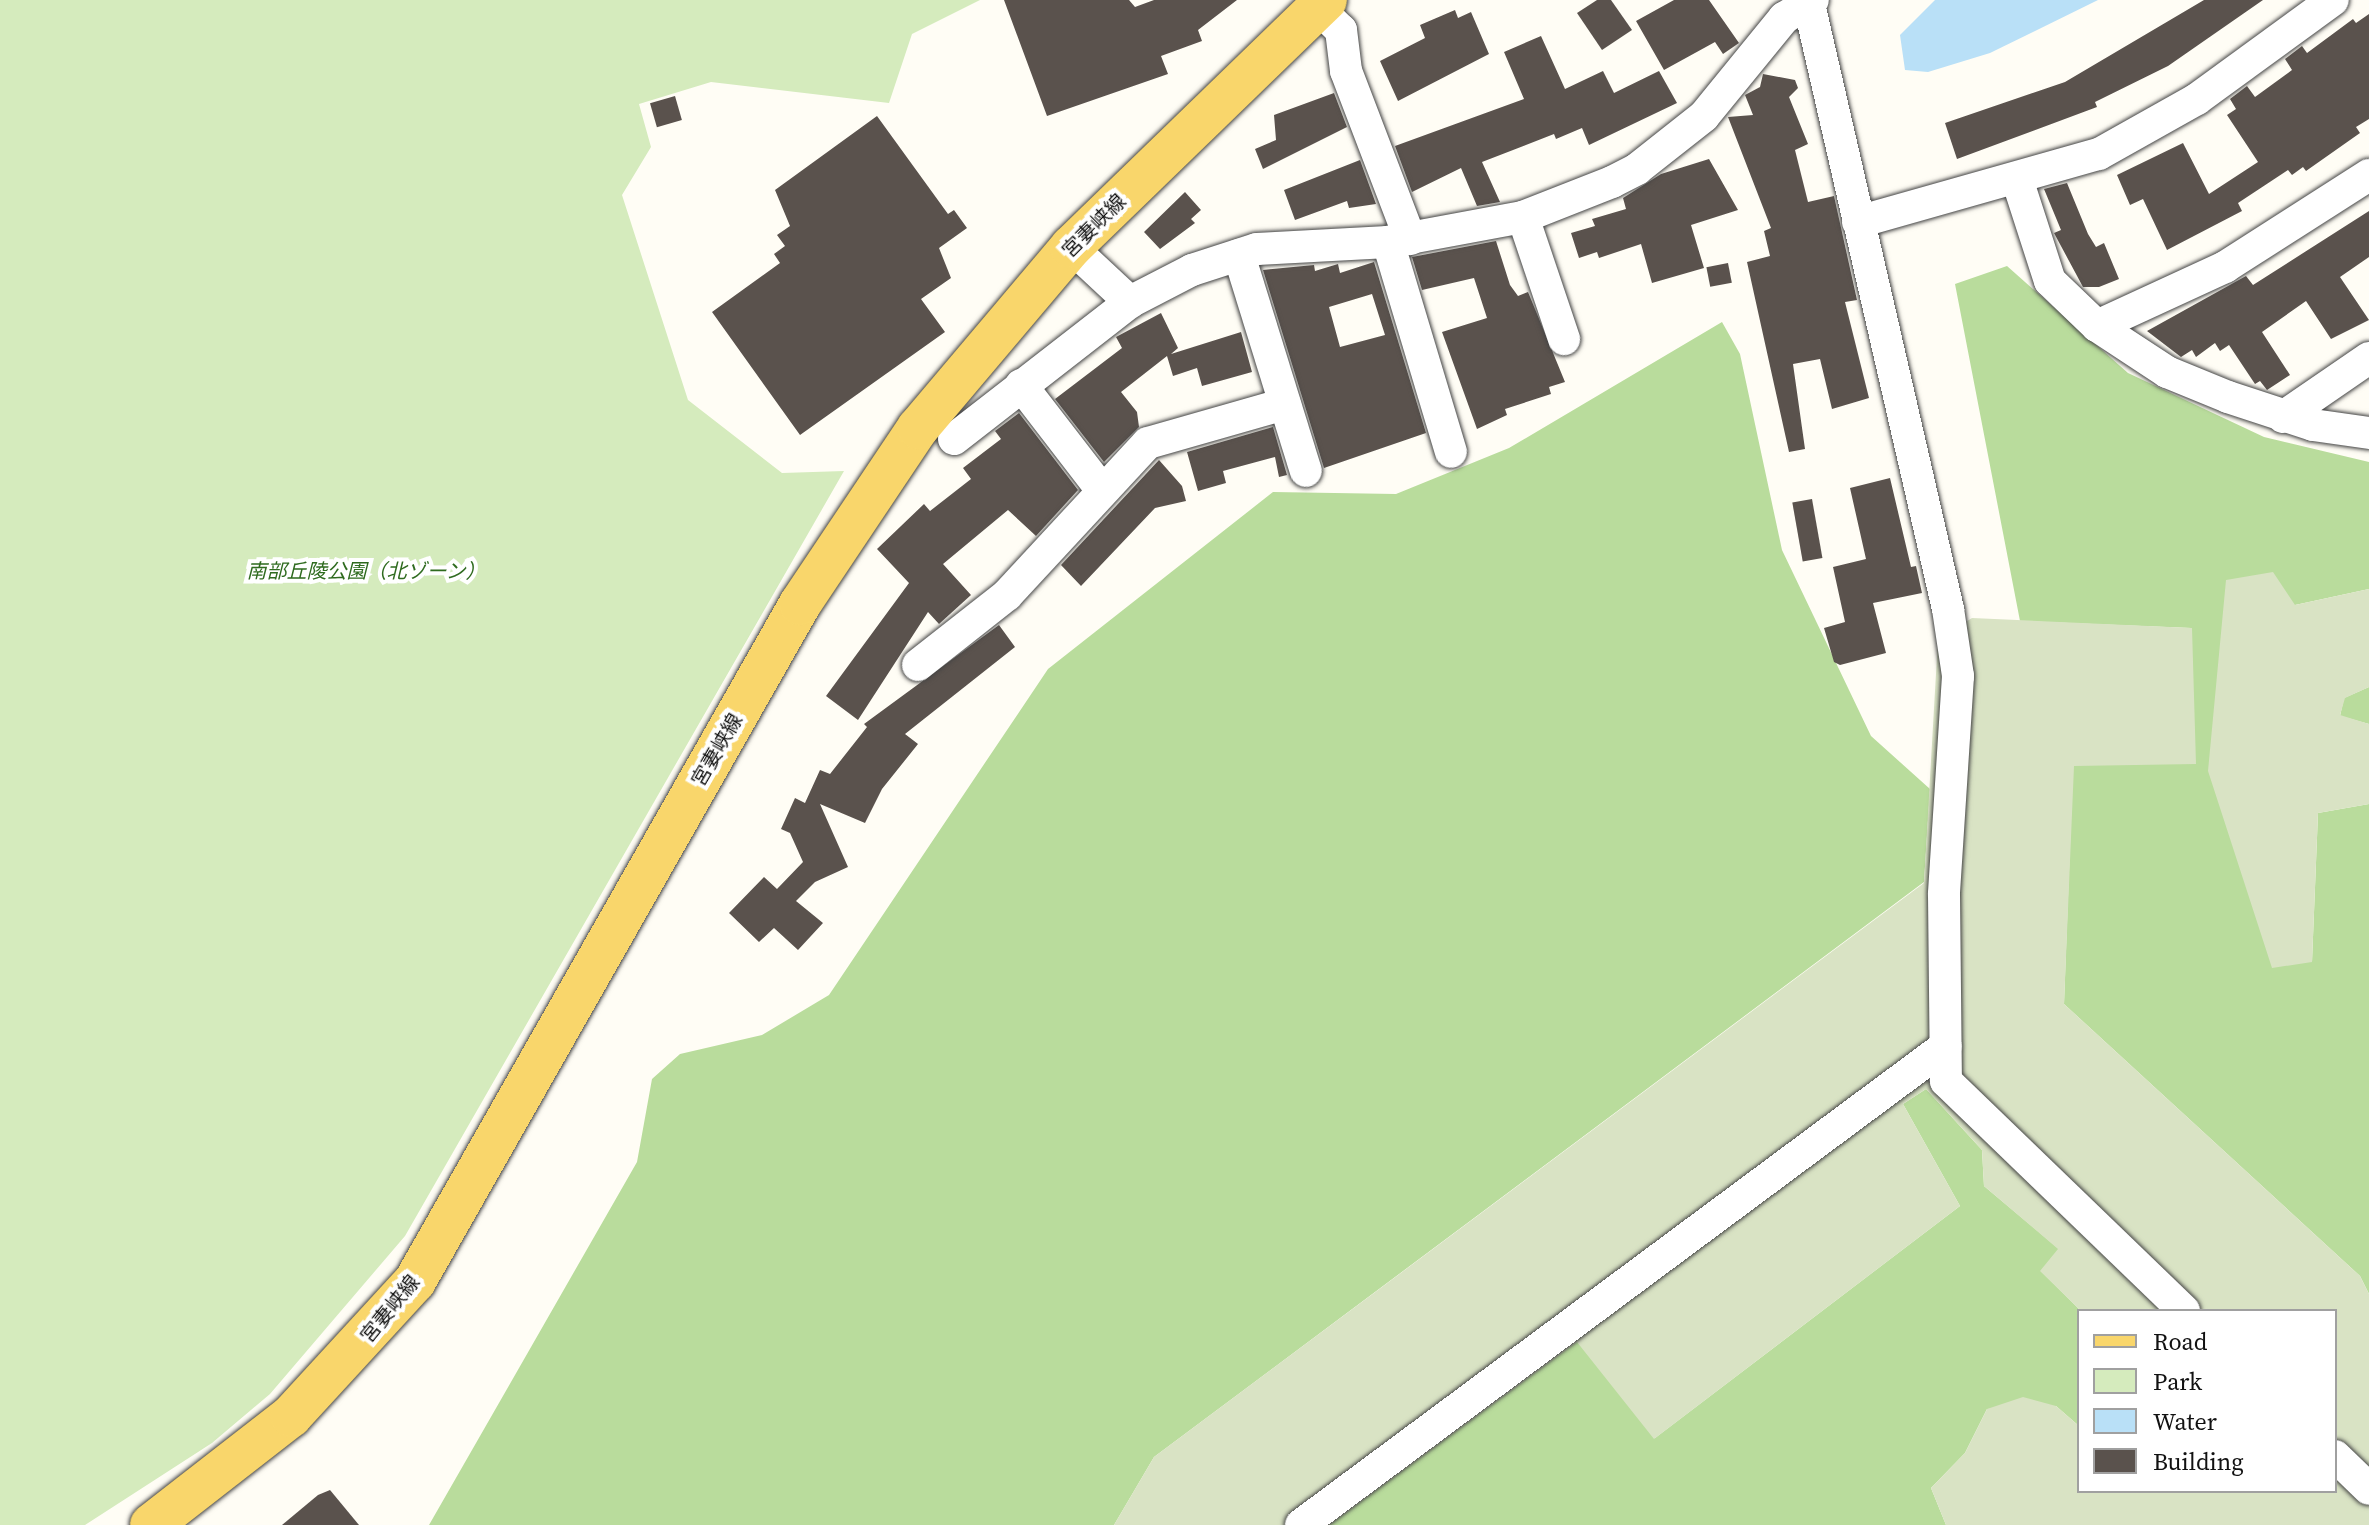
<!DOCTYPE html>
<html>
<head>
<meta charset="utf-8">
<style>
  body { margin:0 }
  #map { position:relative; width:2369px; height:1525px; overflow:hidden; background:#fffdf5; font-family:"Source Serif 4","Noto Sans JP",serif }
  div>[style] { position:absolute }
  .green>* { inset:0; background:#d5ebbd }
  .forest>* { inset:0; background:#b9dc9c }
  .cemetery>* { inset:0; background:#d9e3c4 }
  .water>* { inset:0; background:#b9e0f7 }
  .building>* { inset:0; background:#5a524d; transform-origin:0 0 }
  .roads { filter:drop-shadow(0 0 2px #444) drop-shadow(0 0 2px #444) }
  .minor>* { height:32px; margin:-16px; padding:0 16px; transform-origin:16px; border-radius:16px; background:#fff }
  .major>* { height:42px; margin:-21px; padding:0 21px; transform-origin:21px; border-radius:21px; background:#f9d66b }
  span { translate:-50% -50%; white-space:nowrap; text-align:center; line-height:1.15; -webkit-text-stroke:8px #fff; paint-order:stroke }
  .street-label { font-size:20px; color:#111 }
  .park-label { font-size:20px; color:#2f6b1f; font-style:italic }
  .legend { position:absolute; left:2077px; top:1309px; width:260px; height:184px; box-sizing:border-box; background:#fff; border:2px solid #a0a0a0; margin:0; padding:10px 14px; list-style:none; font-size:24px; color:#111 }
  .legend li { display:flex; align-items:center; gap:16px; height:40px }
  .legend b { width:40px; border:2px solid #a0a0a0 }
</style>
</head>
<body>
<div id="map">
  <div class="green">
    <i style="clip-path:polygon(0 0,980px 0,912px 34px,889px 103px,711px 82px,639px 104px,651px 147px,622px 195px,688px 400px,782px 473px,844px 471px,405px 1236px,270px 1394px,212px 1443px,85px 1525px,0 1525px)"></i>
  </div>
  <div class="forest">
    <i style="clip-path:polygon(2007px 266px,2128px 373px,2264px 437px,2369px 462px,2369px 589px,2295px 605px,2312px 962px,2318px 813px,2369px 804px,2369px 1294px,2360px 1276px,2064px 1004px,2073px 765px,2191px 628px,2020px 621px,1955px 284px)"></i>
    <i style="clip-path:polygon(1722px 322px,1740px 354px,1782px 550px,1871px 736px,1930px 789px,1924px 882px,1154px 1457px,1114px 1525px,429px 1525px,637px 1162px,652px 1079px,680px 1054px,762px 1035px,829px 995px,1048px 669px,1273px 492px,1396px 494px,1509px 448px)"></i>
    <i style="clip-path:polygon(2369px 687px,2369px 724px,2340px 716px,2344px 698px)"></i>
    <i style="clip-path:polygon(1926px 1089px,1982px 1150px,1984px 1186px,2059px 1249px,2041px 1271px,2081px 1311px,2079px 1426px,2056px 1406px,1987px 1409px,1965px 1453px,1931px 1488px,1946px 1525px,1329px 1525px,1577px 1341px,1655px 1438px,1960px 1206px,1903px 1104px)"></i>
  </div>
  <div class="cemetery">
    <i style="clip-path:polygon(2273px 572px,2295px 605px,2369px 589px,2369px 687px,2345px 698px,2340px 715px,2369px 724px,2369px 804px,2318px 813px,2312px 962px,2272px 968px,2208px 771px,2226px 580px)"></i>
    <i style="clip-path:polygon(1972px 618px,2192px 628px,2196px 764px,2074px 766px,2064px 1004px,2360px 1276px,2369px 1294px,2369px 1525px,1946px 1525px,1931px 1488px,1965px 1453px,1987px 1409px,2023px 1397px,2056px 1406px,2079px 1426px,2079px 1491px,2335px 1491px,2335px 1311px,2081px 1311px,2040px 1271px,2058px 1249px,1984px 1186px,1982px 1150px,1926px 1089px,1903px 1104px,1960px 1206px,1654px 1439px,1577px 1342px,1329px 1525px,1114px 1525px,1154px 1457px,1924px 883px,1938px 639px)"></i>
  </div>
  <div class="water">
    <i style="clip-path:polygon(1935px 0,2098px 0,1990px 53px,1928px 72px,1905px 70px,1900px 35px)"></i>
  </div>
  <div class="building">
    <i style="clip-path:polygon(1004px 0,1129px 0,1135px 7px,1154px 0,1237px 0,1198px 30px,1202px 41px,1161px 56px,1168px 74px,1047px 116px)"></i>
    <i style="clip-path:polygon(1597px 0,1611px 0,1632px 30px,1602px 50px,1577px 13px)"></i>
    <i style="clip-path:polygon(1674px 0,1709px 0,1739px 43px,1723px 54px,1715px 42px,1664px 70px,1636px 21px)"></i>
    <i style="clip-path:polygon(2204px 0,2263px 0,2168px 66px,2095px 102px,2097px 107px,1957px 159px,1945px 123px,2065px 82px)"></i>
    <i style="clip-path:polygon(1455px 10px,1458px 18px,1471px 12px,1489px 54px,1398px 101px,1380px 61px,1425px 38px,1420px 25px)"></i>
    <i style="clip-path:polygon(2369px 14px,2369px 119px,2356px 127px,2360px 133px,2306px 171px,2303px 167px,2292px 175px,2288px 170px,2238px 203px,2242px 211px,2167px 250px,2143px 199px,2130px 205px,2117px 175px,2183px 143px,2209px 194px,2258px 162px,2227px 115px,2236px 109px,2230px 99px,2247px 86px,2255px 97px,2292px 70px,2285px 59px,2302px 46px,2307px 53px,2353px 19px,2356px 23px)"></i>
    <i style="clip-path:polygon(1541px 36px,1565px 89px,1603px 71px,1614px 93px,1659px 71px,1677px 103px,1589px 145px,1582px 128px,1556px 139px,1554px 134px,1482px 162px,1500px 202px,1477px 206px,1461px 168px,1412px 192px,1395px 146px,1524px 99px,1504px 52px)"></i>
    <i style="clip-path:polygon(1763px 74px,1795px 80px,1798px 88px,1789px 97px,1808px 144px,1795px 150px,1808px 202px,1834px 196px,1857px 300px,1845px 302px,1869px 398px,1832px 409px,1820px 359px,1793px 364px,1805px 449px,1789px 452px,1747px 262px,1770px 256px,1764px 231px,1771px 228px,1728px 117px,1753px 115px,1745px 95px,1760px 87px)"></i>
    <i style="clip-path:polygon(1334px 93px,1347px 127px,1263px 169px,1255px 149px,1276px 140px,1274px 115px)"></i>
    <i style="left:675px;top:96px;width:25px;height:26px;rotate:74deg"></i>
    <i style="clip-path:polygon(877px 116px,948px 214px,954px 210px,967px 228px,939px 248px,951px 278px,921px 299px,945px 332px,800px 435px,712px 312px,780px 263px,774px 254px,785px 246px,777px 235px,790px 226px,775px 190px)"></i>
    <i style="clip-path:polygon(1709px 159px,1738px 210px,1691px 225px,1704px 268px,1652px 283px,1641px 244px,1599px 258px,1597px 252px,1579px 258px,1571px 233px,1595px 226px,1592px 219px,1626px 209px,1623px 198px,1661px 174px)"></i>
    <i style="clip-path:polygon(1360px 160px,1376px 204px,1349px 208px,1347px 201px,1295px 220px,1284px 190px)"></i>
    <i style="clip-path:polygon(2067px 183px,2088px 234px,2096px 247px,2104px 243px,2119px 279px,2099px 287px,2083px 287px,2054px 233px,2061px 230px,2044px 189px)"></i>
    <i style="clip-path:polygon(1185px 192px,1201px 210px,1191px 219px,1195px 223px,1160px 249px,1144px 232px)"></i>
    <i style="clip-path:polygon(2369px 211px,2369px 257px,2340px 277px,2369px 320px,2331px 339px,2306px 301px,2262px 332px,2290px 375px,2267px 390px,2260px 381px,2255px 384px,2229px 345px,2220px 351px,2215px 343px,2196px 357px,2192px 350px,2181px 357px,2147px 331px,2246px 276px,2253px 285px)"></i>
    <i style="clip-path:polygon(1496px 241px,1510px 285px,1518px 296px,1528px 292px,1565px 382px,1549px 387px,1551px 394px,1505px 409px,1507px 415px,1477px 429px,1442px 332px,1487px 318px,1474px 278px,1422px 290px,1412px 257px)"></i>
    <i style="clip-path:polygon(evenodd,1374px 262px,1426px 433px,1324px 468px,1263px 270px,1314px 265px,1315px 271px,1338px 264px,1340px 273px,1374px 262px,1372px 294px,1385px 335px,1340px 347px,1329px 307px,1372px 294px)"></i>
    <i style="left:1728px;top:263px;width:20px;height:22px;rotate:79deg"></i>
    <i style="clip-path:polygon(1161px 313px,1178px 348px,1171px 354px,1241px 332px,1252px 372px,1202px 386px,1197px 368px,1173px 376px,1167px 356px,1121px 392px,1137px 412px,1139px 427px,1104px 462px,1055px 399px,1122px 348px,1116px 337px)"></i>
    <i style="clip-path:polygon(1019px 413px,1078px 490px,1036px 536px,1008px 510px,943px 564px,971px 595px,939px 624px,928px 612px,858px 720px,826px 696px,909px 583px,877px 549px,924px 504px,930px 511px,971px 479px,963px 468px,1001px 439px,995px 431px)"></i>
    <i style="clip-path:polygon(1273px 427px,1287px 475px,1279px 477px,1275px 457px,1223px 471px,1226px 483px,1198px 491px,1187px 452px)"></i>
    <i style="clip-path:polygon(1159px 460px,1182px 486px,1186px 501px,1155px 508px,1081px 586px,1061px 565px)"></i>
    <i style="clip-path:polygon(1890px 478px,1911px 567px,1916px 566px,1922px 593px,1873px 603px,1886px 653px,1840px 665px,1834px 662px,1824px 628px,1845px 622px,1833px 567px,1866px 559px,1850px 488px)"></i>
    <i style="left:1812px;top:499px;width:60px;height:20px;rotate:80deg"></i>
    <i style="clip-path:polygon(999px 625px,1015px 647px,905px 734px,918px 744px,882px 789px,865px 823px,820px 804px,848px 867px,815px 882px,796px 901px,823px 923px,798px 950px,774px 928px,759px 942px,729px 913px,764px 877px,777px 889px,803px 862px,790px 833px,781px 829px,795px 798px,805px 803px,820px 770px,830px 774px,867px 727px,864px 724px)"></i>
    <i style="clip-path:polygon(330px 1490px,359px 1525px,282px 1525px,318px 1495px)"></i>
  </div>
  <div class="roads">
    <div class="minor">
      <i style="left:1809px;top:4px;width:621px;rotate:77.06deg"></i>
      <i style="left:1948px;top:609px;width:68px;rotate:81.5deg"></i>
      <i style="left:1958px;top:676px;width:219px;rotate:93.7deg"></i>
      <i style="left:1944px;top:895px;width:186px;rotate:89.4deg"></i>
      <i style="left:1946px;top:1081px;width:331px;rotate:44deg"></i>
      <i style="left:1318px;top:8px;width:32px;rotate:44deg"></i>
      <i style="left:1341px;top:30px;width:41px;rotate:83deg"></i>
      <i style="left:1346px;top:71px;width:180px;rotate:69.1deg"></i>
      <i style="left:2017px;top:179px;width:107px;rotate:72.1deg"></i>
      <i style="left:2050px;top:281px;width:65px;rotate:43.8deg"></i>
      <i style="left:2097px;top:326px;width:84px;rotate:33.3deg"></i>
      <i style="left:2167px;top:372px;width:66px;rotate:22.3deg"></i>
      <i style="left:2228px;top:397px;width:89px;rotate:18.2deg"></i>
      <i style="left:2313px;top:425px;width:57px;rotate:8.1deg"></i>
      <i style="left:1523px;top:217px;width:129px;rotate:71.4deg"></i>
      <i style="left:1858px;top:222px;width:250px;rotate:-15.8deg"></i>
      <i style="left:2099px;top:154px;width:112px;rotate:-29.3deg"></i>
      <i style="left:2197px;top:99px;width:168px;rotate:-36.1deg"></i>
      <i style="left:1388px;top:242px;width:219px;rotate:73.3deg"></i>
      <i style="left:1071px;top:247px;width:81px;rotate:43deg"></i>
      <i style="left:1239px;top:255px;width:226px;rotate:72.8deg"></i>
      <i style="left:2097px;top:326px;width:141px;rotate:-24.7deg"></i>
      <i style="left:2225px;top:267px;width:171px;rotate:-32.6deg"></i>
      <i style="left:1021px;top:385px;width:133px;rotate:52.4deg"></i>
      <i style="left:2283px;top:417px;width:104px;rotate:-34.5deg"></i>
      <i style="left:954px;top:439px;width:223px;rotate:-37.9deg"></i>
      <i style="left:1130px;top:302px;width:70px;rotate:-27.3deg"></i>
      <i style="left:1192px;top:270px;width:68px;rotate:-17.9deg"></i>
      <i style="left:1257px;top:249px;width:131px;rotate:-3.1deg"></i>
      <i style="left:1388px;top:242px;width:137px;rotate:-10.5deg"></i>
      <i style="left:1523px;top:217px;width:96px;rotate:-21.5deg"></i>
      <i style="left:1612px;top:182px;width:28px;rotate:-27deg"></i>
      <i style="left:1637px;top:169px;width:85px;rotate:-38.3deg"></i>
      <i style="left:1704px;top:116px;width:127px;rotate:-50.8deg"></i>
      <i style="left:1784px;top:18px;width:34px;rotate:-32deg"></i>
      <i style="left:918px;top:665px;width:113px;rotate:-38.2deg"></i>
      <i style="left:1007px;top:595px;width:207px;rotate:-47.2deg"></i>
      <i style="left:1148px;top:443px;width:142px;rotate:-15.9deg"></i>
      <i style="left:2335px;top:1456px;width:47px;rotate:44.1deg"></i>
      <i style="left:1301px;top:1525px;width:803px;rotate:-36.6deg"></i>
    </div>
    <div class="major">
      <i style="left:151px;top:1525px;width:177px;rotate:-37.9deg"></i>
      <i style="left:291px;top:1416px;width:183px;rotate:-47.4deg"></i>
      <i style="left:415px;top:1281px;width:779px;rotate:-60.37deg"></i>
      <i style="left:800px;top:604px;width:212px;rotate:-56.2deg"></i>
      <i style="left:918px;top:428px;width:237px;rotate:-49.8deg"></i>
      <i style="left:1071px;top:247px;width:355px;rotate:-44.1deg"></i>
    </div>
  </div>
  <div class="street-label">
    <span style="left:1094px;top:226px;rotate:-45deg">宮妻峡線</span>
    <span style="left:717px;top:750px;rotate:-60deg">宮妻峡線</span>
    <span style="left:390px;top:1309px;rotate:-51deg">宮妻峡線</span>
  </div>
  <div class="park-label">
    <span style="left:366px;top:571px">南部丘陵公園（北ゾーン）</span>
  </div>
  <ul class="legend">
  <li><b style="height:10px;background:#f9d66b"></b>Road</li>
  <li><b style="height:22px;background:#d5ebbd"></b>Park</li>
  <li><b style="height:22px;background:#b9e0f7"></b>Water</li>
  <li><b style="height:22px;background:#5a524d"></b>Building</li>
  </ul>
</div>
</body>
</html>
